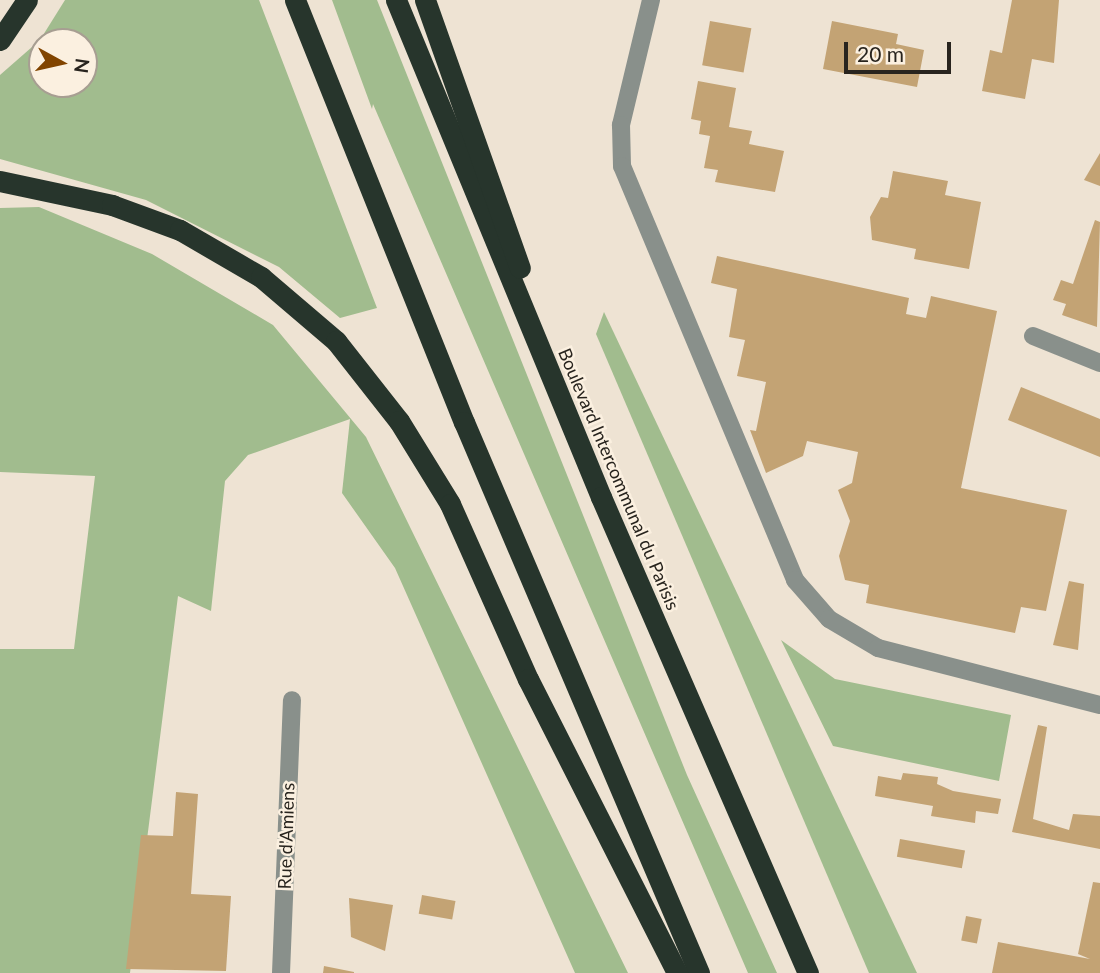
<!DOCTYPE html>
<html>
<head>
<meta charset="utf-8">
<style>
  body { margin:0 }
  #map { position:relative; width:1100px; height:973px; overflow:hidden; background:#eee3d3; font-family:Lato,sans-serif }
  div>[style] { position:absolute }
  .green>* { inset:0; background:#a1bc8e }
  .building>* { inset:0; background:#c3a374; transform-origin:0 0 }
  .minor>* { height:18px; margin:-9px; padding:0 9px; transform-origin:9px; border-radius:9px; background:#89908b }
  .highway>* { height:21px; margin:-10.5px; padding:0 10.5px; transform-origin:10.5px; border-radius:10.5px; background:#27352c }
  span { translate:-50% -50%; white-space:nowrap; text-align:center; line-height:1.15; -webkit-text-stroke:5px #fbf0e0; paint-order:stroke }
  .street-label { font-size:18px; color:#28241e }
  .north { position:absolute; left:28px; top:28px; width:70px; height:70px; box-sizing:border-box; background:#fbf0e0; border:2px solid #a79e92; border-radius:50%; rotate:98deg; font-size:19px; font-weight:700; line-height:28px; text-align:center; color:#28241e }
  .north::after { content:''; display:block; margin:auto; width:24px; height:32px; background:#814400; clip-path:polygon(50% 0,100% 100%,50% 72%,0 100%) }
  .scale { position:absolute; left:844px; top:42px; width:107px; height:32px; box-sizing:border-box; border:4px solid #28241e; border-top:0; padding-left:9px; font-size:21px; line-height:24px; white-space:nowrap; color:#28241e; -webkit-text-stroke:5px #fbf0e0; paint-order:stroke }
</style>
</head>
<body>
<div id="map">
  <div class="green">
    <i style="clip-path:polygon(evenodd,65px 0,259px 0,377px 308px,340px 318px,279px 267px,146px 200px,0 159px,0 75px,40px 40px,65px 0,42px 42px,84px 42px,84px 84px,42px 84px,42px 42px)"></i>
    <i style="clip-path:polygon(332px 0,377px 0,687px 775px,777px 973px,748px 973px,373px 104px,372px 109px)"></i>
    <i style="clip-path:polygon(39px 207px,152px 254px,273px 325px,366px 437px,628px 973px,575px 973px,395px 568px,342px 493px,350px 419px,248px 455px,225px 481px,211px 611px,178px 596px,130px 973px,0 973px,0 649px,74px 649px,95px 476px,0 472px,0 208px)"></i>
    <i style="clip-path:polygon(604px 312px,917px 973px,869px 973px,596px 334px)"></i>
    <i style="clip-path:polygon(781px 640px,835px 679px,1011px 715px,999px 781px,833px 746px)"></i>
  </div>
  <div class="building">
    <i style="clip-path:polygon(1012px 0,1059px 0,1054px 63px,1032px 59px,1025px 99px,982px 91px,990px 50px,1002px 53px)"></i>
    <i style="left:710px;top:21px;width:42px;height:45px;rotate:10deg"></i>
    <i style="clip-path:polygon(832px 21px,898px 34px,896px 44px,924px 50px,917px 87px,823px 69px)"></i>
    <i style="clip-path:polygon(698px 81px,736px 88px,729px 127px,752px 131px,749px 144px,784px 151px,775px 192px,715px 182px,718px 170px,704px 168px,710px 136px,699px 134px,701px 121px,691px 119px)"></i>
    <i style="clip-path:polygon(1100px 153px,1100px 186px,1084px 180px)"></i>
    <i style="clip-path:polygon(893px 171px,948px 181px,945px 195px,981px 202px,969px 269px,914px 259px,916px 249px,872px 240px,870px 217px,881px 197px,888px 198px)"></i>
    <i style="clip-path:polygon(1095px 220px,1100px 222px,1097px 327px,1062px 315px,1066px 304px,1053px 300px,1061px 280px,1073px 284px)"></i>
    <i style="clip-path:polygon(717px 256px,909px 298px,906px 314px,926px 318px,931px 296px,997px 311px,961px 488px,1067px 510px,1046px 611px,1021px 607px,1015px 633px,866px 603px,869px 585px,845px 580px,839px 556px,850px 521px,838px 490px,852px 483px,858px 452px,807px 441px,803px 456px,766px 473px,750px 430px,756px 431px,766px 382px,737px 376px,745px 340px,729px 337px,737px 289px,711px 283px)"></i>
    <i style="clip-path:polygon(1021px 387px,1100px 419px,1100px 457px,1008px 420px)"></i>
    <i style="clip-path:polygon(1069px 581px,1084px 584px,1078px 650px,1053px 645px)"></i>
    <i style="clip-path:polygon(1038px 725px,1047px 727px,1033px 819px,1069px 830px,1073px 814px,1100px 816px,1100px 849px,1012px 832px)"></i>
    <i style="clip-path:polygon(903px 773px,938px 777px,937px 784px,953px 791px,1001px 799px,998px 814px,976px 811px,975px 823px,931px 816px,933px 806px,875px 796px,878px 776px,901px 780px)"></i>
    <i style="clip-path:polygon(176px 792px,198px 794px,191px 894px,231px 896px,226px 971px,126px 969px,141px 835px,173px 836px)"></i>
    <i style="left:900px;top:839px;width:66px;height:18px;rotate:10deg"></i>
    <i style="clip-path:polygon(1093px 882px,1100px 883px,1100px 973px,992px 973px,998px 942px,1090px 959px,1078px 954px)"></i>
    <i style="left:422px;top:895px;width:34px;height:19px;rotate:10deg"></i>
    <i style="clip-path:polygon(349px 898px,393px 905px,385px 951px,351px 937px)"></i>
    <i style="left:966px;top:916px;width:16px;height:25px;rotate:11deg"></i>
    <i style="clip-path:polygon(324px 966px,354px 972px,354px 973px,323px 973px)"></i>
  </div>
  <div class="minor">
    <i style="left:651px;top:0;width:129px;rotate:103.5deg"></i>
    <i style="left:621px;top:125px;width:41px;rotate:88.6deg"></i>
    <i style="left:622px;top:166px;width:449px;rotate:67.3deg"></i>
    <i style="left:795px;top:580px;width:52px;rotate:48.9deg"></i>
    <i style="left:829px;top:619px;width:57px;rotate:30.6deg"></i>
    <i style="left:878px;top:648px;width:229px;rotate:14.4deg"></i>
    <i style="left:1033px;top:336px;width:72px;rotate:21.9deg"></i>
    <i style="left:281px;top:973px;width:273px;rotate:-87.7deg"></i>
  </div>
  <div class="highway">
    <i style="left:295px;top:0;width:455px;rotate:68.2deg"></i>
    <i style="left:464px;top:422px;width:599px;rotate:66.9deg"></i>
    <i style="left:396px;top:0;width:538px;rotate:67.59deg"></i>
    <i style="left:601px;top:497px;width:519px;rotate:66.5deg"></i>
    <i style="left:425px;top:0;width:284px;rotate:70.5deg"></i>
    <i style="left:0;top:40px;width:48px;rotate:-56deg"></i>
    <i style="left:0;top:181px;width:115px;rotate:12.1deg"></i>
    <i style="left:112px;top:205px;width:72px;rotate:20.2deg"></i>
    <i style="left:180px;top:230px;width:94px;rotate:30.1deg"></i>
    <i style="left:261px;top:277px;width:99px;rotate:40.5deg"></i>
    <i style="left:336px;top:341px;width:102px;rotate:51.8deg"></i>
    <i style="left:399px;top:421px;width:97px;rotate:58.4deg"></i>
    <i style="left:450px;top:504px;width:192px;rotate:66deg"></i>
    <i style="left:528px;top:679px;width:330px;rotate:63.1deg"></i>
  </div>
  <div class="street-label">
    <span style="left:619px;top:479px;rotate:67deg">Boulevard Intercommunal du Parisis</span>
    <span style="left:286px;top:836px;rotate:-88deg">Rue d'Amiens</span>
  </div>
  <div class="north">N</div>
  <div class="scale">20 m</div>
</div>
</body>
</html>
